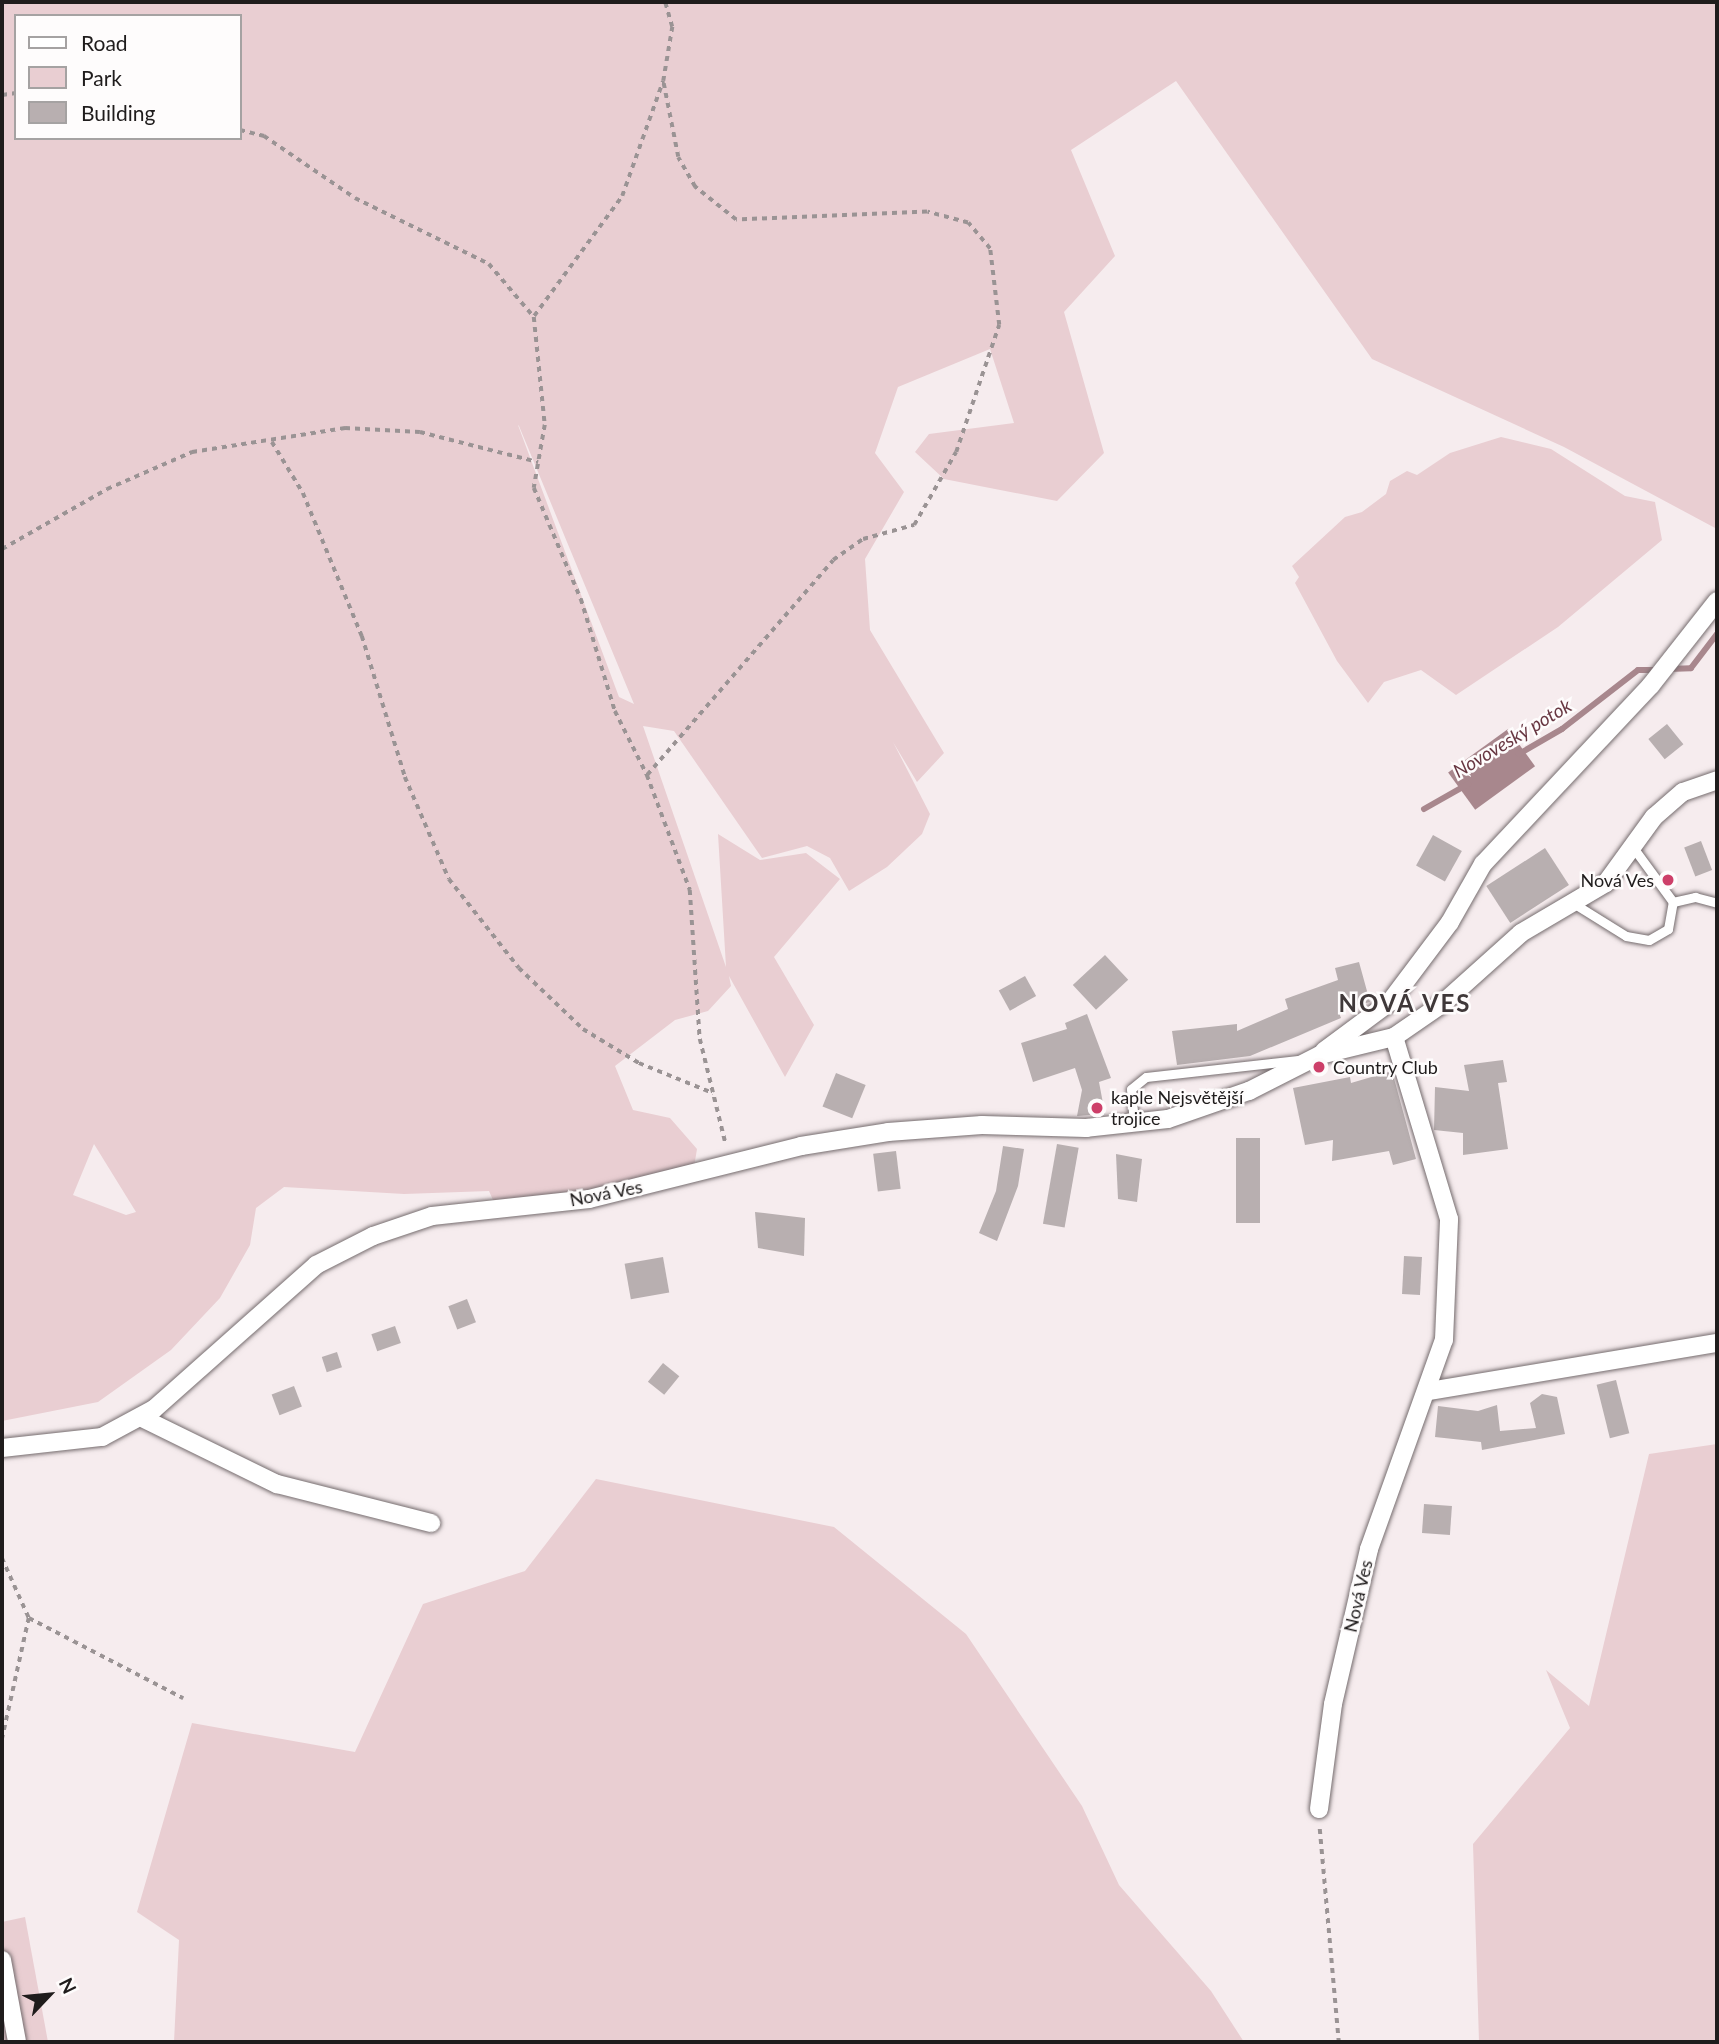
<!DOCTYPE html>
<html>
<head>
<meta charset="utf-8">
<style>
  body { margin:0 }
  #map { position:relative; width:1719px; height:2044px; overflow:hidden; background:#f6ecee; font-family:Lato,sans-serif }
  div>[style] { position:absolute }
  .green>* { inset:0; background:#e9ced2 }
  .water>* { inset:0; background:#a8878d; transform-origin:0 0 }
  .stream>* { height:6px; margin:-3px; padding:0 3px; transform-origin:3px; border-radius:3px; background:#a8878d }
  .building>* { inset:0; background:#b8afb0; transform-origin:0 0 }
  .path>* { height:3.5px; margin-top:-1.75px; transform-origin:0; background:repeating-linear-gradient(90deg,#9a9394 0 5px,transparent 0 10px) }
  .roads { filter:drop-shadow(0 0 2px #756c6e) drop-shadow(0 0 2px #756c6e) }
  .service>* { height:9px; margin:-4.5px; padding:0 4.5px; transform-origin:4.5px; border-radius:4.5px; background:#fff }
  .minor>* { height:18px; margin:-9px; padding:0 9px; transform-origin:9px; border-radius:9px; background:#fff }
  .dots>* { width:19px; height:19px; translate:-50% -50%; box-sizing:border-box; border:4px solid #fefcfc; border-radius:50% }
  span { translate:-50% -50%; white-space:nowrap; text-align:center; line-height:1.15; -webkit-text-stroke:5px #fefcfc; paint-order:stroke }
  .poi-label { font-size:18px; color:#1f1c1c }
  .right { translate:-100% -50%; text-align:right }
  .left { translate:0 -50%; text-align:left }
  .street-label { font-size:18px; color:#1f1c1c }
  .water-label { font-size:19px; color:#683742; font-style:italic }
  .district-label { font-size:24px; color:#3f3839; font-weight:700; letter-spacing:2px }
  .frame { position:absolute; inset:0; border:4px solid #1f1c1c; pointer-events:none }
  .legend { position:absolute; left:14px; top:14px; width:228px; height:126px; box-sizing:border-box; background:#fefcfc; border:2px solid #a5a2a2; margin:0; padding:9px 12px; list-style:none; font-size:21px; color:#1f1c1c }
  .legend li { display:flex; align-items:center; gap:14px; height:35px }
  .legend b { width:35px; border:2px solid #a5a2a2 }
  .north { position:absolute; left:14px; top:1960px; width:70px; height:70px; -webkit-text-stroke:5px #fefcfc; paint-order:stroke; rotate:64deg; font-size:19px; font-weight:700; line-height:28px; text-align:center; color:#1f1c1c }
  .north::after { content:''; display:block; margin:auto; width:24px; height:32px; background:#1f1c1c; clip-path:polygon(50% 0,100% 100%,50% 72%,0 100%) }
</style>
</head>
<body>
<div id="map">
  <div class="green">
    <i style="clip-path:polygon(evenodd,2px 2px,1717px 2px,1717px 529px,1564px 447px,1372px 359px,1176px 81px,1071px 150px,1115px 256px,1064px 312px,1104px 453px,1057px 501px,944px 479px,915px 452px,929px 434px,1014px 423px,990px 349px,898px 387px,875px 453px,904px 492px,865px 559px,870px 630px,944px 753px,917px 782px,893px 742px,930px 814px,922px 834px,887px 867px,849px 891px,830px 858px,807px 846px,762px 858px,674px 731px,643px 726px,726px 967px,718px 834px,760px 860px,806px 853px,840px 879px,774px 957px,814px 1025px,785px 1077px,729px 976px,731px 986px,708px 1011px,675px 1020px,615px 1066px,633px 1110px,670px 1118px,697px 1149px,693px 1173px,497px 1209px,489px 1191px,404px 1194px,284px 1187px,256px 1208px,250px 1245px,220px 1298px,171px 1350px,98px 1402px,2px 1421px,2px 2px,16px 16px,240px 16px,240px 138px,16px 138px,16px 16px,2px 2px,518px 425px,519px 426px,634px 704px,619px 697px,518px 425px,2px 2px,94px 1144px,136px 1212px,126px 1215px,73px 1195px,94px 1144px)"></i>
    <i style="clip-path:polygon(1501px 437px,1551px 449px,1625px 496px,1655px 502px,1662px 540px,1558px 627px,1456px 695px,1421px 670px,1384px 682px,1368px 703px,1337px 661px,1295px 583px,1299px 577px,1292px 566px,1345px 517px,1362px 512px,1386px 494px,1390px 481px,1407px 471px,1417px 475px,1450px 453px)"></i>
    <i style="clip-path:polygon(1717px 1444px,1717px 2042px,1479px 2042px,1473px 1844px,1570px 1728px,1546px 1670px,1589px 1706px,1649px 1454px)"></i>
    <i style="clip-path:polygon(596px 1479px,834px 1527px,966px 1634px,1082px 1806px,1119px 1885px,1211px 1991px,1244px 2042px,174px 2042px,179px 1940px,137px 1912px,192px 1723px,355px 1752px,423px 1604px,525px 1571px)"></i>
    <i style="clip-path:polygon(25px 1917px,48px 2042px,2px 2042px,2px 1922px)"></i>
  </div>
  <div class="water">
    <i style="left:1508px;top:729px;width:46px;height:74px;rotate:54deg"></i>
  </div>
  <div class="stream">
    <i style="left:1668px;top:669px;width:23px;rotate:-2deg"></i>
    <i style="left:1691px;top:668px;width:43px;rotate:-52.6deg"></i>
    <i style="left:1519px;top:754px;width:50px;rotate:-30.2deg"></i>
    <i style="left:1562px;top:729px;width:96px;rotate:-37.8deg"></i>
    <i style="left:1638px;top:670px;width:19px"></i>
    <i style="left:1424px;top:809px;width:51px;rotate:-29.6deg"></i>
  </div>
  <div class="building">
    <i style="left:1667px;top:724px;width:26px;height:24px;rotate:51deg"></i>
    <i style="left:1433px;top:835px;width:33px;height:35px;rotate:29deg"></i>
    <i style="left:1701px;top:841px;width:31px;height:18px;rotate:69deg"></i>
    <i style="left:1545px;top:848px;width:44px;height:70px;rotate:57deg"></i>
    <i style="left:1105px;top:955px;width:34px;height:44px;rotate:47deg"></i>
    <i style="clip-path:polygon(1359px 962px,1370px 1002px,1338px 1010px,1341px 1018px,1250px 1056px,1177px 1065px,1172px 1031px,1237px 1024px,1237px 1031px,1288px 1009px,1285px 999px,1338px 980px,1335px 968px)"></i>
    <i style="left:1025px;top:976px;width:23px;height:30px;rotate:61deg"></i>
    <i style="clip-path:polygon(1087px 1014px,1111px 1078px,1099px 1082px,1105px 1114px,1077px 1116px,1082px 1090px,1075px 1068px,1033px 1082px,1021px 1043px,1067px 1029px,1065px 1023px)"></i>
    <i style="clip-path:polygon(1503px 1060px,1507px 1082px,1498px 1083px,1508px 1149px,1463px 1155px,1463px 1133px,1434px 1130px,1435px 1087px,1469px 1091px,1464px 1065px)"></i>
    <i style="clip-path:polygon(1392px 1071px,1416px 1159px,1393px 1165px,1389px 1151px,1332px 1161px,1333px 1140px,1305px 1145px,1293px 1088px,1350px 1077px,1351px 1083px)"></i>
    <i style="left:836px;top:1073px;width:32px;height:36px;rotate:22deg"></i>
    <i style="left:1236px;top:1138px;width:24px;height:85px"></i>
    <i style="left:1057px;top:1144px;width:22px;height:81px;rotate:10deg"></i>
    <i style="clip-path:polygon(1003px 1146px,1024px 1149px,1018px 1186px,997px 1241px,979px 1233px,996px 1191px)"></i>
    <i style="left:896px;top:1151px;width:38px;height:23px;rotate:83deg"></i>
    <i style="clip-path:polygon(1116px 1154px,1142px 1159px,1137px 1202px,1118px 1199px)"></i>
    <i style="clip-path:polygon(755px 1212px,805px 1218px,804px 1256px,758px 1248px)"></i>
    <i style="left:1404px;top:1256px;width:18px;height:38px;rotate:3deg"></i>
    <i style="left:663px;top:1257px;width:36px;height:39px;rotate:80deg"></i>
    <i style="left:467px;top:1299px;width:25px;height:20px;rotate:69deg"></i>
    <i style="left:395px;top:1326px;width:18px;height:25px;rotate:71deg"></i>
    <i style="left:337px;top:1352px;width:16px;height:16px;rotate:72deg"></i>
    <i style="left:663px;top:1363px;width:21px;height:24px;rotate:39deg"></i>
    <i style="left:1616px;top:1380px;width:55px;height:20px;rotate:76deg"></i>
    <i style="left:294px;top:1386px;width:22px;height:24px;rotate:69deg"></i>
    <i style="clip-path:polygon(1542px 1394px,1557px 1397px,1565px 1434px,1482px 1450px,1481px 1442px,1435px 1437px,1438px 1406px,1478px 1411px,1497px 1405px,1500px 1431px,1536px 1428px,1530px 1403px)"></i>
    <i style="left:1424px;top:1504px;width:28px;height:29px;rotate:4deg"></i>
  </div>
  <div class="path">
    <i style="left:2px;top:95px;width:14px;rotate:-8deg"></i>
    <i style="left:240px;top:130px;width:25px;rotate:14deg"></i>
    <i style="left:264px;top:136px;width:110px;rotate:34.3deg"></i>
    <i style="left:355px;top:198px;width:149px;rotate:26.2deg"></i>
    <i style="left:489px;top:264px;width:70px;rotate:49.7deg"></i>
    <i style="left:534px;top:317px;width:109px;rotate:84.2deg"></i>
    <i style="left:545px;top:425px;width:64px;rotate:99.9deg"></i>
    <i style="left:534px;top:488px;width:121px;rotate:67.1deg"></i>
    <i style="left:581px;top:599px;width:117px;rotate:73.1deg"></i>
    <i style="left:615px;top:711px;width:72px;rotate:63.4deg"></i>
    <i style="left:647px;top:775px;width:123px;rotate:69.5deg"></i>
    <i style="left:690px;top:890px;width:149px;rotate:86.2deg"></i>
    <i style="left:700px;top:1039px;width:109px;rotate:76.2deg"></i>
    <i style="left:534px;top:316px;width:149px;rotate:-53.7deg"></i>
    <i style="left:622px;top:196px;width:122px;rotate:-70.4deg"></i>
    <i style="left:663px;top:81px;width:55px;rotate:-80.5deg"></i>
    <i style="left:672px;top:27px;width:26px;rotate:-106deg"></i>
    <i style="left:272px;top:442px;width:60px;rotate:58.7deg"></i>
    <i style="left:303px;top:493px;width:155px;rotate:67.6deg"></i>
    <i style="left:362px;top:636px;width:147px;rotate:73deg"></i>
    <i style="left:405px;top:777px;width:111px;rotate:66.7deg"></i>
    <i style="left:449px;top:879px;width:113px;rotate:51.8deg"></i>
    <i style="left:519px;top:968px;width:88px;rotate:43.6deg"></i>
    <i style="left:583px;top:1029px;width:66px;rotate:31.3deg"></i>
    <i style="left:639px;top:1063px;width:80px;rotate:22.1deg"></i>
    <i style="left:2px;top:549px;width:121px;rotate:-29.7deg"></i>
    <i style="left:107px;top:489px;width:93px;rotate:-23.5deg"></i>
    <i style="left:192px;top:452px;width:155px;rotate:-8.9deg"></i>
    <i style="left:345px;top:428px;width:75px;rotate:3.1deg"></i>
    <i style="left:420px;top:432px;width:122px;rotate:14.3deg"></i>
    <i style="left:647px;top:775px;width:284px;rotate:-49.1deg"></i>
    <i style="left:833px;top:560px;width:37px;rotate:-35deg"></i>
    <i style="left:863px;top:539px;width:53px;rotate:-15.4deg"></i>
    <i style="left:914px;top:525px;width:84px;rotate:-60.1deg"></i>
    <i style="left:956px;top:452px;width:134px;rotate:-71.3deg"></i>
    <i style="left:999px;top:325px;width:77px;rotate:-96.8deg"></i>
    <i style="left:990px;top:249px;width:34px;rotate:-130deg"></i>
    <i style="left:968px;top:223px;width:42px;rotate:-165deg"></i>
    <i style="left:927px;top:212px;width:191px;rotate:177.6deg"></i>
    <i style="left:736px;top:220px;width:53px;rotate:-141.2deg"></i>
    <i style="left:695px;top:187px;width:34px;rotate:-120deg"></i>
    <i style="left:678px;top:157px;width:77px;rotate:-101.2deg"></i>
    <i style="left:2px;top:1558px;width:66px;rotate:65.8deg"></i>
    <i style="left:29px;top:1618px;width:125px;rotate:102.5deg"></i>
    <i style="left:29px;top:1618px;width:174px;rotate:27.5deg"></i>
    <i style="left:1320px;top:1829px;width:214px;rotate:84.9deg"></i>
  </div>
  <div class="roads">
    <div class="service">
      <i style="left:1673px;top:902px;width:23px;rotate:-13deg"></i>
      <i style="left:1695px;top:897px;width:23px;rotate:15deg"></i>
      <i style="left:1573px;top:903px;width:62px;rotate:31.9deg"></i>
      <i style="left:1626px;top:936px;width:23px;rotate:10deg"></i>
      <i style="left:1649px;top:940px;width:22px;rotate:-30deg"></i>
      <i style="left:1668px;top:929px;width:27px;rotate:-80deg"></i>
      <i style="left:1673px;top:902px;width:64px;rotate:-126.2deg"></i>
      <i style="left:1134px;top:1123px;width:34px;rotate:-95deg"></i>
      <i style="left:1131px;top:1089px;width:19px;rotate:-39deg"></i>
      <i style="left:1146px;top:1077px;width:153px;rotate:-6.4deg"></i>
    </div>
    <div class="minor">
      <i style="left:1324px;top:1051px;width:82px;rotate:-36.6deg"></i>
      <i style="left:1390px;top:1002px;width:100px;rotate:-53.1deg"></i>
      <i style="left:1450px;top:922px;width:67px;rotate:-60.4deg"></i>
      <i style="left:1483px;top:864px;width:245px;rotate:-46.8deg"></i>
      <i style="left:1651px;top:685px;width:107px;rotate:-51.8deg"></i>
      <i style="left:1430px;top:1391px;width:291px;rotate:-9.5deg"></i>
      <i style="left:140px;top:1417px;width:153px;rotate:26.1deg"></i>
      <i style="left:277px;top:1484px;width:159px;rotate:14.2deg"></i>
      <i style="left:2px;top:1448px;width:101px;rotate:-6.3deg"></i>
      <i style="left:102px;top:1437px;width:59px;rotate:-28.3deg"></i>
      <i style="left:154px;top:1409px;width:217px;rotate:-41.6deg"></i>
      <i style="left:316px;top:1265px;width:64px;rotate:-27deg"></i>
      <i style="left:373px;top:1236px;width:62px;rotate:-18.7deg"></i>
      <i style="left:432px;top:1216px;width:158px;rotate:-6.2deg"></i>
      <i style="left:589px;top:1199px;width:219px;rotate:-14deg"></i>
      <i style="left:801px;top:1146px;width:88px;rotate:-9.1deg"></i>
      <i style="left:888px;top:1132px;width:94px;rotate:-4.3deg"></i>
      <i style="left:982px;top:1125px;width:104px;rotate:1.7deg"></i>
      <i style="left:1086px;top:1128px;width:82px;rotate:-6.3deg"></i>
      <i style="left:1168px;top:1119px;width:86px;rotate:-19.1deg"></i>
      <i style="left:1249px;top:1091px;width:80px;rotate:-26.9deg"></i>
      <i style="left:1320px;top:1055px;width:76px;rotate:-13.7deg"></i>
      <i style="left:1394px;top:1037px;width:58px;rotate:-34.5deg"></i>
      <i style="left:1442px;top:1004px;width:106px;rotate:-41.9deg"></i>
      <i style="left:1521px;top:933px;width:99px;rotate:-30.5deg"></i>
      <i style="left:1606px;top:883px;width:82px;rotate:-54deg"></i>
      <i style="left:1654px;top:817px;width:38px;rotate:-41deg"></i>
      <i style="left:1683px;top:792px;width:36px;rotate:-19deg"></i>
      <i style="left:1319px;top:1809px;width:106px;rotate:-82.4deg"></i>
      <i style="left:1333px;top:1704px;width:159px;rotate:-76.9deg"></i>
      <i style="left:1369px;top:1549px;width:222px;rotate:-70.3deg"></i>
      <i style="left:1444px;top:1340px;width:121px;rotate:-87.6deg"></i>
      <i style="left:1449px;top:1219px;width:190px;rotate:-106.8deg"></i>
      <i style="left:2px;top:1960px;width:83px;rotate:79.6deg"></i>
    </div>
  </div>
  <div class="dots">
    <i style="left:1668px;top:880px;background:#cd3f69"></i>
    <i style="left:1319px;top:1067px;background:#cd3f69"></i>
    <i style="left:1097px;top:1108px;background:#cd3f69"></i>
  </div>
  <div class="poi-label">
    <span class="right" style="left:1654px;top:880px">Nová Ves</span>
    <span class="left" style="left:1333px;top:1067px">Country Club</span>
    <span class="left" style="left:1111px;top:1108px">kaple Nejsvětější<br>trojice</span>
  </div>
  <div class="street-label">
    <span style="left:606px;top:1193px;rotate:-11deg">Nová Ves</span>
    <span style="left:1358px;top:1596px;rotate:-77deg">Nová Ves</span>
  </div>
  <div class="water-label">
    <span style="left:1512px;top:738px;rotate:-31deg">Novoveský potok</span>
  </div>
  <div class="district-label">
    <span style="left:1405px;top:1003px">NOVÁ VES</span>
  </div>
  <div class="frame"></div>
  <ul class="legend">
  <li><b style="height:9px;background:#fff"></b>Road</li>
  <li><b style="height:19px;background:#e9ced2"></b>Park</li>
  <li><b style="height:19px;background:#b8afb0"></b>Building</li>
  </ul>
  <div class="north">N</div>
</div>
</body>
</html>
